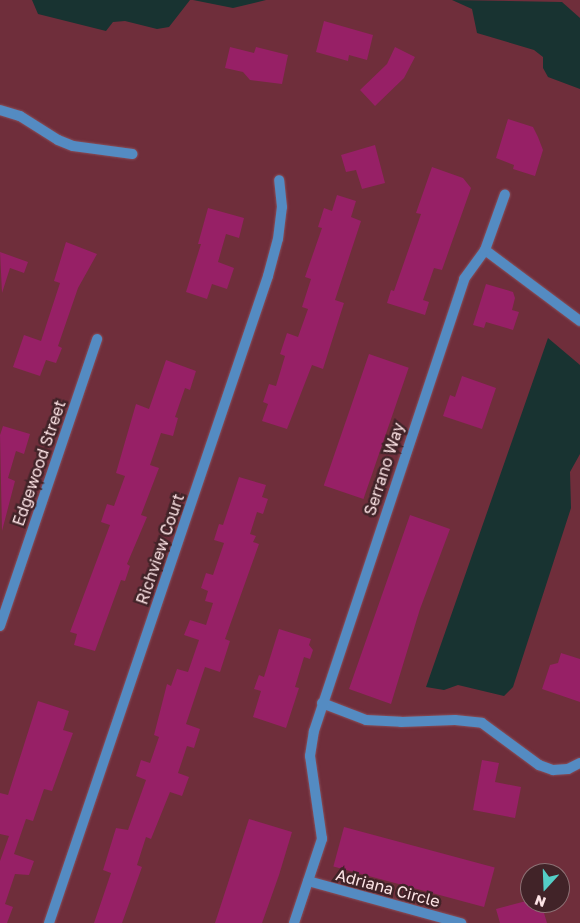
<!DOCTYPE html>
<html>
<head>
<meta charset="utf-8">
<style>
  body { margin:0 }
  #map { position:relative; width:580px; height:923px; overflow:hidden; background:#6f2e3b; font-family:"Golos Text",sans-serif }
  div>[style] { position:absolute }
  .water>* { inset:0; background:#183331 }
  .building>* { inset:0; background:#972066; transform-origin:0 0 }
  .roads { filter:drop-shadow(0 0 1px #894f5a) drop-shadow(0 0 1px #894f5a) }
  .minor>* { height:10px; margin:-5px; padding:0 5px; transform-origin:5px; border-radius:5px; background:#548bc2 }
  span { translate:-50% -50%; white-space:nowrap; text-align:center; line-height:1.15; -webkit-text-stroke:5px #412328; paint-order:stroke }
  .street-label { font-size:16px; color:#fde4e6 }
  .north { position:absolute; left:520px; top:863px; width:50px; height:50px; box-sizing:border-box; background:#412328; border:1px solid #8c7074; border-radius:50%; rotate:200deg; font-size:14px; font-weight:700; line-height:20px; text-align:center; color:#fde4e6 }
  .north::after { content:''; display:block; margin:auto; width:18px; height:22px; background:#54cdc6; clip-path:polygon(50% 0,100% 100%,50% 72%,0 100%) }
</style>
</head>
<body>
<div id="map">
  <div class="water">
    <i style="clip-path:polygon(32px 0,190px 0,169px 27px,157px 29px,125px 21px,113px 22px,106px 31px,38px 14px)"></i>
    <i style="clip-path:polygon(193px 0,266px 0,233px 8px)"></i>
    <i style="clip-path:polygon(452px 0,562px 2px,580px 18px,580px 89px,548px 77px,543px 68px,543px 57px,534px 50px,477px 33px,472px 9px)"></i>
    <i style="clip-path:polygon(548px 338px,580px 365px,580px 454px,570px 472px,571px 508px,513px 687px,504px 696px,458px 685px,444px 690px,426px 687px)"></i>
  </div>
  <div class="building">
    <i style="clip-path:polygon(324px 21px,373px 35px,367px 60px,349px 55px,348px 61px,316px 52px)"></i>
    <i style="clip-path:polygon(230px 47px,254px 53px,256px 47px,288px 55px,282px 84px,250px 80px,243px 72px,225px 68px)"></i>
    <i style="clip-path:polygon(395px 47px,415px 57px,404px 78px,375px 106px,360px 90px,387px 64px)"></i>
    <i style="clip-path:polygon(508px 119px,533px 127px,538px 137px,543px 150px,535px 176px,513px 169px,514px 165px,496px 158px)"></i>
    <i style="clip-path:polygon(375px 145px,385px 183px,362px 189px,356px 170px,346px 172px,341px 155px)"></i>
    <i style="clip-path:polygon(432px 167px,463px 178px,471px 188px,442px 270px,434px 268px,423px 300px,429px 302px,425px 315px,387px 303px,391px 290px,394px 291px,421px 214px,416px 213px)"></i>
    <i style="clip-path:polygon(337px 195px,356px 201px,351px 217px,361px 221px,335px 300px,344px 303px,323px 369px,312px 365px,287px 429px,262px 421px,268px 404px,263px 402px,269px 384px,276px 386px,285px 356px,280px 354px,287px 333px,298px 337px,308px 309px,302px 307px,311px 279px,305px 277px,322px 228px,318px 227px,324px 208px,332px 211px)"></i>
    <i style="clip-path:polygon(208px 208px,244px 218px,239px 238px,226px 234px,218px 262px,234px 268px,227px 289px,212px 284px,207px 299px,186px 292px,201px 244px,198px 244px)"></i>
    <i style="clip-path:polygon(66px 242px,97px 254px,78px 288px,58px 346px,62px 348px,56px 363px,46px 360px,40px 376px,13px 367px,24px 335px,41px 341px,60px 283px,54px 281px)"></i>
    <i style="clip-path:polygon(0 252px,28px 262px,24px 273px,10px 268px,2px 293px)"></i>
    <i style="clip-path:polygon(486px 284px,513px 292px,515px 298px,512px 310px,519px 312px,513px 330px,486px 322px,484px 328px,473px 325px)"></i>
    <i style="left:369px;top:354px;width:42px;height:139px;rotate:19deg"></i>
    <i style="clip-path:polygon(166px 360px,196px 371px,190px 390px,185px 388px,175px 417px,178px 418px,173px 436px,161px 433px,150px 465px,159px 468px,141px 515px,147px 517px,127px 564px,130px 566px,125px 581px,121px 580px,95px 651px,74px 645px,77px 634px,70px 632px,110px 525px,101px 522px,107px 504px,114px 506px,125px 476px,116px 473px,136px 404px,149px 409px)"></i>
    <i style="clip-path:polygon(462px 376px,496px 388px,482px 429px,443px 416px,450px 395px,455px 397px)"></i>
    <i style="clip-path:polygon(3px 426px,30px 434px,24px 454px,16px 451px,8px 478px,15px 481px,2px 531px,0 435px)"></i>
    <i style="clip-path:polygon(239px 477px,266px 485px,262px 497px,268px 499px,263px 514px,257px 512px,250px 534px,256px 536px,253px 542px,259px 544px,225px 639px,230px 641px,220px 672px,205px 667px,186px 724px,200px 729px,194px 748px,187px 746px,178px 773px,189px 777px,182px 796px,170px 792px,151px 839px,146px 837px,137px 865px,142px 867px,122px 923px,94px 923px,111px 873px,103px 870px,116px 828px,128px 830px,146px 780px,136px 776px,141px 760px,150px 763px,159px 737px,154px 735px,167px 684px,171px 686px,177px 669px,188px 672px,199px 640px,184px 635px,190px 620px,206px 625px,213px 603px,205px 601px,208px 591px,201px 588px,206px 573px,213px 575px,224px 543px,214px 540px,219px 524px,223px 525px)"></i>
    <i style="clip-path:polygon(410px 515px,450px 529px,420px 609px,391px 704px,349px 689px)"></i>
    <i style="clip-path:polygon(279px 629px,311px 639px,309px 645px,313px 650px,310px 659px,304px 657px,295px 687px,299px 688px,286px 728px,253px 717px,261px 691px,254px 689px,259px 675px,264px 677px)"></i>
    <i style="clip-path:polygon(561px 653px,580px 659px,580px 702px,542px 689px,550px 665px,558px 663px)"></i>
    <i style="clip-path:polygon(38px 701px,69px 711px,63px 730px,73px 733px,52px 791px,44px 789px,33px 821px,26px 819px,14px 854px,34px 861px,29px 875px,15px 874px,5px 904px,13px 907px,7px 923px,0 923px,0 861px,9px 836px,0 834px,0 793px,8px 795px)"></i>
    <i style="clip-path:polygon(482px 760px,499px 763px,495px 782px,521px 787px,515px 818px,473px 810px)"></i>
    <i style="clip-path:polygon(249px 819px,292px 832px,279px 875px,262px 923px,215px 923px)"></i>
    <i style="left:344px;top:827px;width:156px;height:41px;rotate:15deg"></i>
    <i style="clip-path:polygon(530px 900px,530px 903px,541px 903px,547px 923px,500px 923px,496px 909px)"></i>
  </div>
  <div class="roads">
    <div class="minor">
      <i style="left:0;top:110px;width:21px;rotate:17deg"></i>
      <i style="left:20px;top:116px;width:45px;rotate:32.3deg"></i>
      <i style="left:58px;top:140px;width:16px;rotate:22deg"></i>
      <i style="left:73px;top:146px;width:60px;rotate:7.7deg"></i>
      <i style="left:485px;top:250px;width:119px;rotate:36.8deg"></i>
      <i style="left:0;top:626px;width:303px;rotate:-71.3deg"></i>
      <i style="left:322px;top:703px;width:47px;rotate:21.1deg"></i>
      <i style="left:366px;top:720px;width:35px;rotate:3deg"></i>
      <i style="left:401px;top:722px;width:54px;rotate:-2.1deg"></i>
      <i style="left:455px;top:720px;width:27px;rotate:6deg"></i>
      <i style="left:482px;top:723px;width:71px;rotate:36.4deg"></i>
      <i style="left:539px;top:765px;width:15px;rotate:20deg"></i>
      <i style="left:553px;top:770px;width:15px;rotate:-4deg"></i>
      <i style="left:568px;top:769px;width:13px;rotate:-27deg"></i>
      <i style="left:308px;top:881px;width:159px;rotate:15.4deg"></i>
      <i style="left:49px;top:923px;width:683px;rotate:-71.3deg"></i>
      <i style="left:268px;top:276px;width:38px;rotate:-75deg"></i>
      <i style="left:278px;top:239px;width:32px;rotate:-83deg"></i>
      <i style="left:282px;top:207px;width:27px;rotate:-96deg"></i>
      <i style="left:294px;top:923px;width:89px;rotate:-71.6deg"></i>
      <i style="left:322px;top:839px;width:84px;rotate:-98.2deg"></i>
      <i style="left:310px;top:756px;width:25px;rotate:-81deg"></i>
      <i style="left:314px;top:731px;width:476px;rotate:-71.6deg"></i>
      <i style="left:464px;top:279px;width:36px;rotate:-54deg"></i>
      <i style="left:485px;top:250px;width:59px;rotate:-70.3deg"></i>
    </div>
  </div>
  <div class="street-label">
    <span style="left:39px;top:463px;rotate:-71deg">Edgewood Street</span>
    <span style="left:384px;top:469px;rotate:-72deg">Serrano Way</span>
    <span style="left:160px;top:549px;rotate:-71deg">Richview Court</span>
    <span style="left:388px;top:888px;rotate:15deg">Adriana Circle</span>
  </div>
  <div class="north">N</div>
</div>
</body>
</html>
